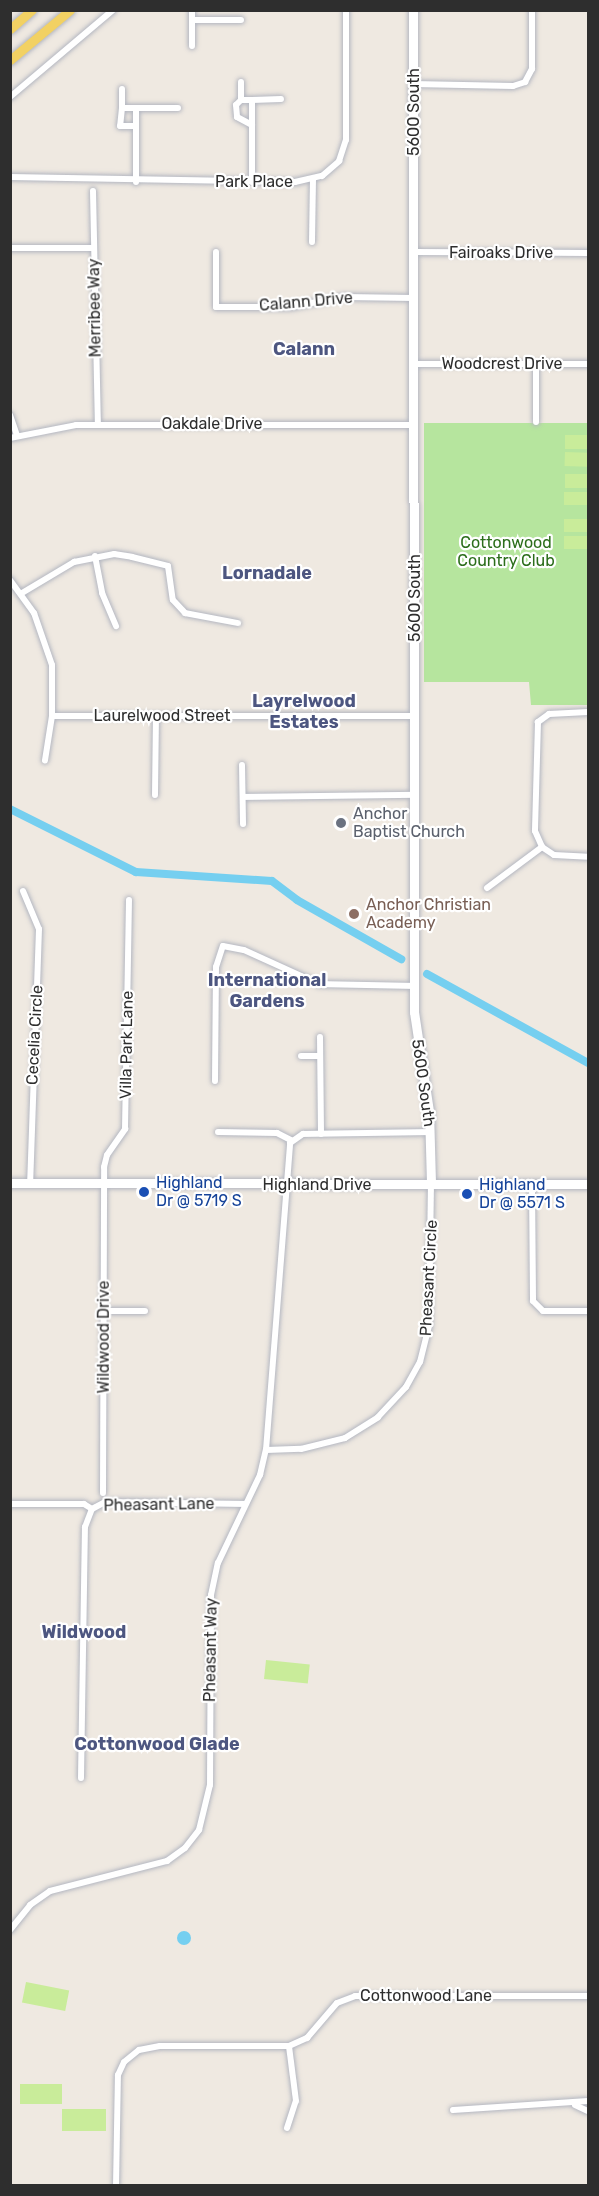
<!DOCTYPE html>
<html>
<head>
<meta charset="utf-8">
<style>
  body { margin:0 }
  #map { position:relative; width:599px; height:2196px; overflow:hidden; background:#efe9e1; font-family:Rubik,sans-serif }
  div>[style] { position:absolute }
  .green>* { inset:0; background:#b6e59e }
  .pitch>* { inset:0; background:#c9ec9a; transform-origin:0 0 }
  .water>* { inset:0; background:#75cff0 }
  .round { border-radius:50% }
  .canal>* { height:8px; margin:-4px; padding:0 4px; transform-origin:4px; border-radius:4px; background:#75cff0 }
  .roads { filter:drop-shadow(0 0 2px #b4b7c1) drop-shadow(0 0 2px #b4b7c1) }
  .street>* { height:6px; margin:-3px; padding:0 3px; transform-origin:3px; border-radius:3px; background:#fff }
  .secondary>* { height:9px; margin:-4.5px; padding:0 4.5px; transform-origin:4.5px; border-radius:4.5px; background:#fff }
  .primary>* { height:9px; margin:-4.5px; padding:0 4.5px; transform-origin:4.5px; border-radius:4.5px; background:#f2d163 }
  .dots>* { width:16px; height:16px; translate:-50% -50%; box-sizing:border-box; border:3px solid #fff; border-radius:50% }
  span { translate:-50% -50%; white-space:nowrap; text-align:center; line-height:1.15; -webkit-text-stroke:4.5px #fff; paint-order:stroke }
  .street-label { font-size:16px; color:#2e2e2e }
  .park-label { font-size:16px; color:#2c6e1b }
  .worship-label { font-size:16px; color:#5b616d }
  .left { translate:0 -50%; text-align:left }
  .education-label { font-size:16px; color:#785e54 }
  .transit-label { font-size:16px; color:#164399 }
  .neighbourhood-label { font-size:18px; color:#4d5680; font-weight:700 }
  .frame { position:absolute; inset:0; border:12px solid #2e2e2e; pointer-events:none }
</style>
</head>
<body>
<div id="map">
  <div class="green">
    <i style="clip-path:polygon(424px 423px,588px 423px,588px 705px,531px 705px,529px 682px,424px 682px)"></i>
  </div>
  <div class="pitch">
    <i style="left:565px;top:435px;width:23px;height:14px"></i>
    <i style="left:565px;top:452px;width:23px;height:14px;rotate:2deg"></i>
    <i style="left:565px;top:474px;width:23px;height:14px"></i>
    <i style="left:564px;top:492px;width:24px;height:13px"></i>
    <i style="left:564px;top:519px;width:24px;height:13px"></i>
    <i style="left:564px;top:536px;width:24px;height:13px"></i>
    <i style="left:266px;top:1660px;width:44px;height:19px;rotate:6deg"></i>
    <i style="left:26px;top:1982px;width:44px;height:21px;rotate:11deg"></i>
    <i style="left:20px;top:2084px;width:42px;height:20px"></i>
    <i style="left:62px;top:2109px;width:44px;height:22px"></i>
  </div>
  <div class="water">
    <i class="round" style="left:177px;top:1931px;width:14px;height:14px"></i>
  </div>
  <div class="canal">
    <i style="left:10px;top:809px;width:141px;rotate:26.6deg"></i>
    <i style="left:136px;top:872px;width:136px;rotate:3.8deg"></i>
    <i style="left:272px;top:881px;width:31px;rotate:37deg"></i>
    <i style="left:297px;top:900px;width:120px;rotate:29.6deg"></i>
    <i style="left:427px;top:974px;width:184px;rotate:28.9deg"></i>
  </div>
  <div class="roads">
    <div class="street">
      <i style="left:192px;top:10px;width:36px;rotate:90deg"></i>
      <i style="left:192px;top:20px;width:49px"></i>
      <i style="left:241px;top:82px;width:18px;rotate:90deg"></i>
      <i style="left:241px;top:100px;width:11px"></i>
      <i style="left:252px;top:100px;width:82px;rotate:90deg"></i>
      <i style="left:413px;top:84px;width:100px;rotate:1.1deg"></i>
      <i style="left:513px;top:86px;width:13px;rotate:-18deg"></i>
      <i style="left:525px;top:82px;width:15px;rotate:-62deg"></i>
      <i style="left:532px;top:69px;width:59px;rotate:-90deg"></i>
      <i style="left:122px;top:89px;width:19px;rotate:90deg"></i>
      <i style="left:122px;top:108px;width:14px"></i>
      <i style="left:136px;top:108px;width:74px;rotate:90deg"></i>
      <i style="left:10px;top:97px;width:135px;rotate:-40.2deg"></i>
      <i style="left:241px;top:100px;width:7px;rotate:135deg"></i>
      <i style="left:236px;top:105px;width:12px;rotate:85deg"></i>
      <i style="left:237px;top:117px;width:17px;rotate:28deg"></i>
      <i style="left:252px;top:100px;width:29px;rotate:-2deg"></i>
      <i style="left:122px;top:108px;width:18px;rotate:96deg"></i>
      <i style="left:120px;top:126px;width:16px"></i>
      <i style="left:136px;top:108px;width:42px"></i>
      <i style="left:10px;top:177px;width:285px;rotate:1deg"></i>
      <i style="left:295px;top:182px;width:28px;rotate:-13deg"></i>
      <i style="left:322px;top:176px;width:23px;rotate:-41deg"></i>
      <i style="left:339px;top:161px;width:22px;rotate:-72deg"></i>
      <i style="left:346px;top:140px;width:130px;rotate:-90deg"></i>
      <i style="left:93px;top:191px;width:233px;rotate:88.8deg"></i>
      <i style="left:312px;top:242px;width:63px;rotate:-89.1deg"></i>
      <i style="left:10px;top:248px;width:84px"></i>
      <i style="left:216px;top:252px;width:55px;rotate:90deg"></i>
      <i style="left:216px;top:307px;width:74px"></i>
      <i style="left:290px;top:307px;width:55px;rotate:-10.5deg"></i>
      <i style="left:344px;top:297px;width:70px;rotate:0.8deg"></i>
      <i style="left:414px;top:252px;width:174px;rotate:0.3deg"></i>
      <i style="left:415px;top:364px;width:173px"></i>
      <i style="left:10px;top:415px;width:21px;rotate:71deg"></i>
      <i style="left:536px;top:422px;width:57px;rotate:-90deg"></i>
      <i style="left:10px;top:438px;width:67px;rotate:-11.1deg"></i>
      <i style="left:76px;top:425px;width:339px"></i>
      <i style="left:95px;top:556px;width:38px;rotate:79deg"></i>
      <i style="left:102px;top:593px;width:36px;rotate:67deg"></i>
      <i style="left:10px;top:580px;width:41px;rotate:54deg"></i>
      <i style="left:34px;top:613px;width:55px;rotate:70.9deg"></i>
      <i style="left:52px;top:665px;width:51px;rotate:90deg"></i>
      <i style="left:52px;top:716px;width:45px;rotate:99deg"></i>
      <i style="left:22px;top:593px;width:61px;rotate:-30.8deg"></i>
      <i style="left:74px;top:562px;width:41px;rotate:-11.3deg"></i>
      <i style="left:114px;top:554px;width:18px;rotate:9deg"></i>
      <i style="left:132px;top:557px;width:37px;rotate:14deg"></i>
      <i style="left:168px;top:566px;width:34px;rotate:82deg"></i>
      <i style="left:173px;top:600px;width:18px;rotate:47deg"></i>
      <i style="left:185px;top:613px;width:54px;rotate:10.7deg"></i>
      <i style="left:588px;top:712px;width:39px;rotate:177deg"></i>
      <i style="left:549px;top:714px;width:14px;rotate:144deg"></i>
      <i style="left:538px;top:722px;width:109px;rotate:91.6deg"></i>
      <i style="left:535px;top:831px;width:17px;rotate:66deg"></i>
      <i style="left:542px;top:847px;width:14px;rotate:34deg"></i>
      <i style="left:554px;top:855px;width:34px;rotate:3deg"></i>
      <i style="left:52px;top:716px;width:363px"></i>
      <i style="left:242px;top:765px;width:59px;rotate:89deg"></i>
      <i style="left:155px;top:795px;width:79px;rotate:-89.3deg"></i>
      <i style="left:243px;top:797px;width:172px;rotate:-0.7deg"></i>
      <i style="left:487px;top:888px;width:69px;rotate:-36.7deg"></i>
      <i style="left:23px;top:891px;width:41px;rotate:67.2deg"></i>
      <i style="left:39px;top:929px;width:255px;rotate:92deg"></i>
      <i style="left:320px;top:1037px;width:97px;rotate:89.4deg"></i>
      <i style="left:301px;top:1056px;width:19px"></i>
      <i style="left:215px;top:1081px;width:114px;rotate:-89.5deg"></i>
      <i style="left:216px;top:967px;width:22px;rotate:-72deg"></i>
      <i style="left:223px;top:946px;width:21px;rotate:11deg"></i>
      <i style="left:244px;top:950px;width:82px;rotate:24.4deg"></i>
      <i style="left:319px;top:984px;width:95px;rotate:1.2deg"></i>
      <i style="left:218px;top:1132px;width:59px;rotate:1deg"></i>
      <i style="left:277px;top:1133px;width:16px;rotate:27deg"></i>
      <i style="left:532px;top:1184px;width:117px;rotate:89.5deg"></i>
      <i style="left:533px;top:1301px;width:14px;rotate:45deg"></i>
      <i style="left:543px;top:1311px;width:45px"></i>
      <i style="left:104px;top:1311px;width:41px"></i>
      <i style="left:266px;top:1450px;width:35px;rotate:-2deg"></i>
      <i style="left:301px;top:1449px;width:45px;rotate:-14deg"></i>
      <i style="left:345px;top:1438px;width:39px;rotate:-32deg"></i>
      <i style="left:378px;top:1417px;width:41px;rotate:-47deg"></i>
      <i style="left:406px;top:1387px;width:29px;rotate:-61deg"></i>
      <i style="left:420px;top:1362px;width:38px;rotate:-76deg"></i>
      <i style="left:429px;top:1325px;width:141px;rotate:-89.2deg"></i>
      <i style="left:103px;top:1493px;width:326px;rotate:-89.8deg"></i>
      <i style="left:104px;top:1167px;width:12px;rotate:-76deg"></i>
      <i style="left:107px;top:1155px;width:32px;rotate:-55deg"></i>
      <i style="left:125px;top:1129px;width:229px;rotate:-89deg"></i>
      <i style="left:10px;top:1504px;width:74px"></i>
      <i style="left:84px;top:1504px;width:9px;rotate:32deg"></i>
      <i style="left:81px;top:1778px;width:251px;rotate:-89.1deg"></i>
      <i style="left:85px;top:1527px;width:19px;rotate:-69deg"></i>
      <i style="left:92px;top:1509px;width:15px;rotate:-28deg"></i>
      <i style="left:105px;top:1502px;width:140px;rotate:0.8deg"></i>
      <i style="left:10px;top:1930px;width:32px;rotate:-51deg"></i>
      <i style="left:30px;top:1905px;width:24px;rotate:-35deg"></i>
      <i style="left:50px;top:1891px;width:121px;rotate:-14.4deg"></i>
      <i style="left:167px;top:1861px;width:22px;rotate:-36deg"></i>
      <i style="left:185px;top:1848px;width:23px;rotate:-52deg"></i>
      <i style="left:199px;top:1830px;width:46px;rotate:-76.3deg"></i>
      <i style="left:210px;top:1785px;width:190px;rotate:-89.7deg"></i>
      <i style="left:211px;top:1595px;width:33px;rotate:-78deg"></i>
      <i style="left:218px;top:1563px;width:98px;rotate:-64.5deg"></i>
      <i style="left:260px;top:1475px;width:26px;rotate:-77deg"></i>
      <i style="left:266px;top:1450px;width:308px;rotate:-85.5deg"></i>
      <i style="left:290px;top:1143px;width:16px;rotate:-35deg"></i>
      <i style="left:303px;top:1134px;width:127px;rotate:-0.9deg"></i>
      <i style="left:575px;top:2105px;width:14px;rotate:25deg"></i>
      <i style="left:453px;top:2110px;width:135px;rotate:-3.8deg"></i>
      <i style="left:287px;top:2128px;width:28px;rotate:-72deg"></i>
      <i style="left:296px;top:2101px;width:55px;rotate:-97.3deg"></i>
      <i style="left:116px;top:2186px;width:111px;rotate:-89deg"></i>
      <i style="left:118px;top:2075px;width:14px;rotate:-65deg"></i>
      <i style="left:124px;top:2062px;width:19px;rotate:-39deg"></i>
      <i style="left:139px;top:2050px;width:21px;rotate:-11deg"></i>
      <i style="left:160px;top:2046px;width:129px"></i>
      <i style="left:289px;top:2046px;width:20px;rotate:-24deg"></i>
      <i style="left:307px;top:2038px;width:46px;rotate:-49.4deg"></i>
      <i style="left:337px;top:2003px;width:19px;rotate:-21deg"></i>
      <i style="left:355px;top:1996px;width:233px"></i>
    </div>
    <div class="secondary">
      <i style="left:413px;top:10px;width:1002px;rotate:89.94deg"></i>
      <i style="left:414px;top:1012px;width:100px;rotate:81.4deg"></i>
      <i style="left:429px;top:1111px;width:73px;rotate:88.4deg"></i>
      <i style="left:10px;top:1183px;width:578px;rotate:0.1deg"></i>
    </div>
    <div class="primary">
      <i style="left:10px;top:29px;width:29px;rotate:-41deg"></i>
      <i style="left:10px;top:60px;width:78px;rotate:-39.8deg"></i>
    </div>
  </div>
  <div class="dots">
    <i style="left:341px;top:823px;background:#6b7280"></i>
    <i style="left:354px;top:914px;background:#8d6e63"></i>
    <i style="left:144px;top:1192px;background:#1a4fb4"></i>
    <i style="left:467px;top:1194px;background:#1a4fb4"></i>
  </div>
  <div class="street-label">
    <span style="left:414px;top:112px;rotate:-90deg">5600 South</span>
    <span style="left:254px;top:182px">Park Place</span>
    <span style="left:501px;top:253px">Fairoaks Drive</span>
    <span style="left:306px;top:302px;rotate:-5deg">Calann Drive</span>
    <span style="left:95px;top:308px;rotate:-91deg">Merribee Way</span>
    <span style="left:502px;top:364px">Woodcrest Drive</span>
    <span style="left:212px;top:424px">Oakdale Drive</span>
    <span style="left:415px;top:598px;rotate:-90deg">5600 South</span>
    <span style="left:162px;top:716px">Laurelwood Street</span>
    <span style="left:35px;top:1035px;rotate:-87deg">Cecelia Circle</span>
    <span style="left:127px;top:1045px;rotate:-89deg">Villa Park Lane</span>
    <span style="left:423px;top:1083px;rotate:82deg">5600 South</span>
    <span style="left:317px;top:1185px">Highland Drive</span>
    <span style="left:429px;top:1278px;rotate:-87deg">Pheasant Circle</span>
    <span style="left:104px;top:1337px;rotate:-90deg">Wildwood Drive</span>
    <span style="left:159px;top:1505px;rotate:-1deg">Pheasant Lane</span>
    <span style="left:211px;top:1650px;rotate:-89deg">Pheasant Way</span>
    <span style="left:426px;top:1996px">Cottonwood Lane</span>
  </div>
  <div class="park-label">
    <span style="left:506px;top:552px">Cottonwood<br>Country Club</span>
  </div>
  <div class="worship-label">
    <span class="left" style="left:353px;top:823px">Anchor<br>Baptist Church</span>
  </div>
  <div class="education-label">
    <span class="left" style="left:366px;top:914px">Anchor Christian<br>Academy</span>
  </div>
  <div class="transit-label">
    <span class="left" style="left:156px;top:1192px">Highland<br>Dr @ 5719 S</span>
    <span class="left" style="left:479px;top:1194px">Highland<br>Dr @ 5571 S</span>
  </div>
  <div class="neighbourhood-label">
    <span style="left:304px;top:349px">Calann</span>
    <span style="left:267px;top:573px">Lornadale</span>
    <span style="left:304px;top:712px">Layrelwood<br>Estates</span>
    <span style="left:267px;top:991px">International<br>Gardens</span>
    <span style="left:84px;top:1632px">Wildwood</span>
    <span style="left:157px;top:1744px">Cottonwood Glade</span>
  </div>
  <div class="frame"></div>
</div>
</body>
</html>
